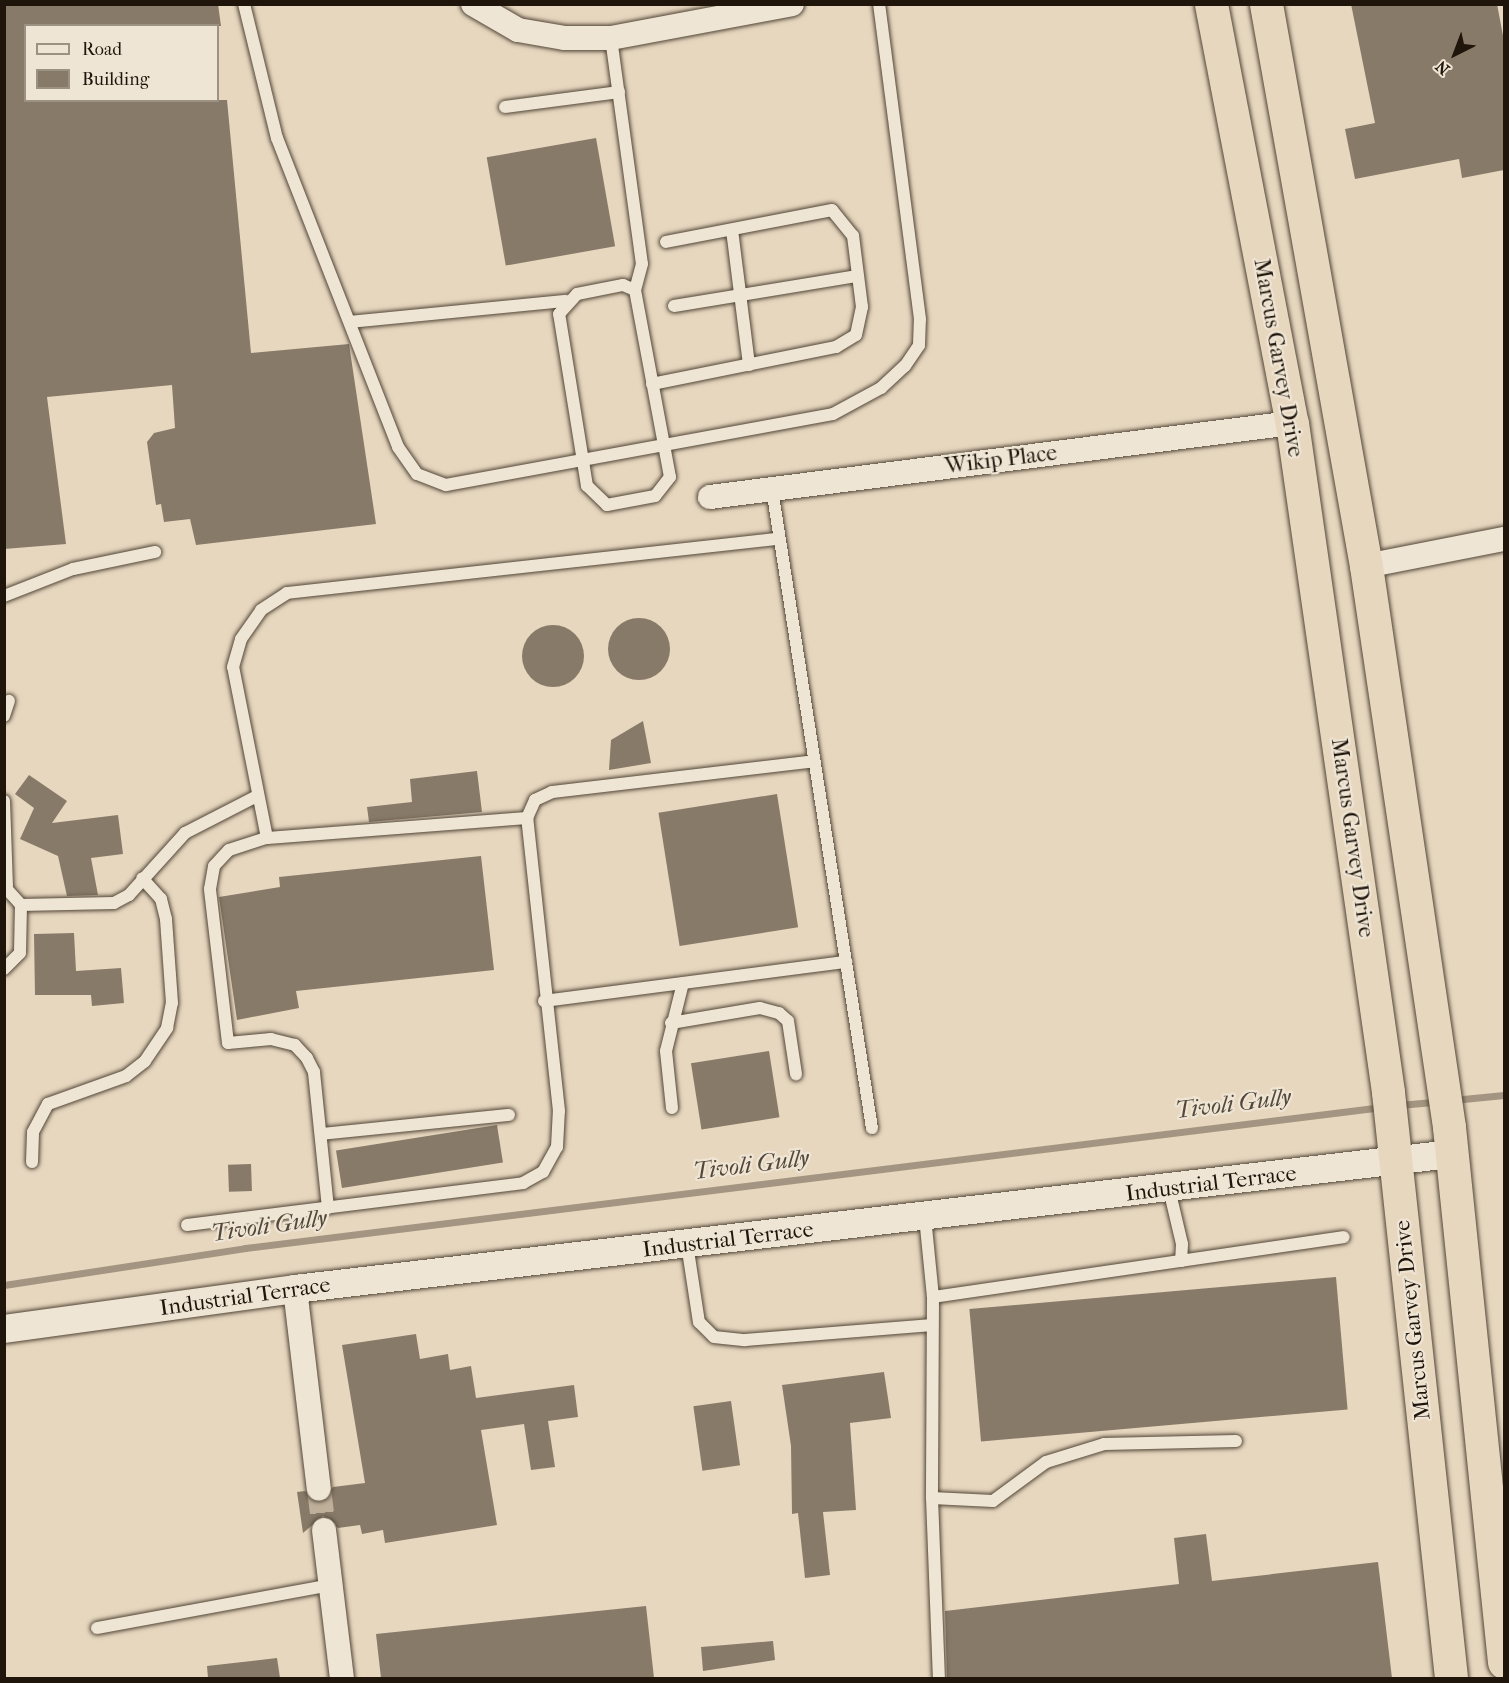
<!DOCTYPE html>
<html>
<head>
<meta charset="utf-8">
<style>
  body { margin:0 }
  #map { position:relative; width:1509px; height:1683px; overflow:hidden; background:#e7d7bf; font-family:"IM FELL French Canon",serif }
  div>[style] { position:absolute }
  .stream>* { height:7px; margin:-3.5px; padding:0 3.5px; transform-origin:3.5px; border-radius:3.5px; background:#a39581 }
  .building>* { inset:0; background:#877a68; transform-origin:0 0 }
  .round { border-radius:50% }
  .minor-tunnel>* { height:24px; margin-top:-12px; transform-origin:0; background:repeating-linear-gradient(90deg,#bfb09b 0 24px,transparent 0 36px) }
  .roads { filter:drop-shadow(0 0 2px #524637) drop-shadow(0 0 2px #524637) }
  .service>* { height:12px; margin:-6px; padding:0 6px; transform-origin:6px; border-radius:6px; background:#efe5d5 }
  .minor>* { height:24px; margin:-12px; padding:0 12px; transform-origin:12px; border-radius:12px; background:#efe5d5 }
  .tertiary>* { height:28px; margin:-14px; padding:0 14px; transform-origin:14px; border-radius:14px; background:#efe5d5 }
  .trunk>* { height:33px; margin:-16.5px; padding:0 16.5px; transform-origin:16.5px; border-radius:16.5px; background:#e7d7bf }
  span { translate:-50% -50%; white-space:nowrap; text-align:center; line-height:1.15; -webkit-text-stroke:4.5px #efe5d5; paint-order:stroke }
  .street-label { font-size:22px; color:#20150a }
  .water-label { font-size:24px; color:#54483a; font-style:italic }
  .frame { position:absolute; inset:0; border:6px solid #20150a; pointer-events:none }
  .legend { position:absolute; left:24px; top:24px; width:195px; height:78px; box-sizing:border-box; background:#efe5d5; border:2px solid #9c9284; margin:0; padding:8px 10px; list-style:none; font-size:18px; color:#20150a }
  .legend li { display:flex; align-items:center; gap:12px; height:30px }
  .legend b { width:30px; border:2px solid #9c9284 }
  .north { position:absolute; left:1425px; top:24px; width:60px; height:60px; -webkit-text-stroke:4px #efe5d5; paint-order:stroke; rotate:222deg; font-size:16px; font-weight:700; line-height:24px; text-align:center; color:#20150a }
  .north::after { content:''; display:block; margin:auto; width:21px; height:27px; background:#20150a; clip-path:polygon(50% 0,100% 100%,50% 72%,0 100%) }
</style>
</head>
<body>
<div id="map">
  <div class="stream">
    <i style="left:1453px;top:1100px;width:51px;rotate:-5.6deg"></i>
    <i style="left:1399px;top:1105px;width:37px;rotate:-5deg"></i>
    <i style="left:4px;top:1285px;width:244px;rotate:-8.7deg"></i>
    <i style="left:245px;top:1248px;width:1146px;rotate:-7.07deg"></i>
  </div>
  <div class="building">
    <i style="clip-path:polygon(4px 4px,218px 4px,221px 26px,26px 26px,26px 100px,227px 100px,251px 353px,349px 344px,376px 524px,196px 545px,190px 519px,164px 522px,161px 504px,156px 505px,147px 442px,154px 433px,175px 428px,172px 385px,47px 397px,66px 544px,4px 549px)"></i>
    <i style="clip-path:polygon(1351px 4px,1497px 4px,1504px 41px,1504px 170px,1462px 178px,1459px 159px,1355px 179px,1345px 129px,1375px 123px)"></i>
    <i style="left:596px;top:138px;width:110px;height:111px;rotate:80deg"></i>
    <i class="round" style="left:608px;top:618px;width:62px;height:62px"></i>
    <i class="round" style="left:522px;top:625px;width:62px;height:62px"></i>
    <i style="clip-path:polygon(643px 721px,651px 763px,609px 770px,611px 740px)"></i>
    <i style="clip-path:polygon(477px 771px,482px 812px,369px 822px,367px 807px,412px 802px,410px 779px)"></i>
    <i style="clip-path:polygon(29px 775px,67px 801px,52px 823px,118px 815px,123px 854px,91px 858px,98px 895px,67px 896px,58px 856px,20px 839px,34px 808px,15px 794px)"></i>
    <i style="left:777px;top:794px;width:135px;height:120px;rotate:81deg"></i>
    <i style="clip-path:polygon(481px 856px,494px 970px,296px 991px,299px 1008px,237px 1020px,219px 897px,280px 887px,279px 877px)"></i>
    <i style="clip-path:polygon(74px 933px,76px 971px,121px 968px,124px 1003px,92px 1006px,91px 995px,35px 995px,34px 934px)"></i>
    <i style="left:769px;top:1051px;width:67px;height:79px;rotate:81deg"></i>
    <i style="left:497px;top:1125px;width:38px;height:163px;rotate:81deg"></i>
    <i style="left:251px;top:1164px;width:27px;height:23px;rotate:88deg"></i>
    <i style="left:1336px;top:1277px;width:133px;height:368px;rotate:85deg"></i>
    <i style="clip-path:polygon(416px 1334px,420px 1359px,448px 1354px,450px 1370px,471px 1366px,476px 1398px,574px 1385px,578px 1417px,548px 1421px,555px 1467px,531px 1470px,524px 1424px,481px 1430px,497px 1525px,385px 1543px,383px 1530px,362px 1534px,360px 1525px,338px 1528px,323px 1516px,303px 1533px,297px 1492px,305px 1491px,321px 1503px,333px 1487px,365px 1483px,342px 1345px)"></i>
    <i style="clip-path:polygon(884px 1372px,891px 1418px,850px 1423px,856px 1510px,823px 1512px,830px 1575px,805px 1578px,798px 1513px,792px 1514px,791px 1446px,782px 1385px)"></i>
    <i style="left:731px;top:1401px;width:65px;height:38px;rotate:82deg"></i>
    <i style="clip-path:polygon(1206px 1534px,1212px 1581px,1378px 1562px,1392px 1678px,947px 1678px,945px 1611px,1179px 1584px,1174px 1538px)"></i>
    <i style="clip-path:polygon(646px 1606px,654px 1678px,381px 1678px,376px 1634px)"></i>
    <i style="clip-path:polygon(773px 1641px,775px 1660px,703px 1671px,701px 1647px)"></i>
    <i style="clip-path:polygon(277px 1658px,280px 1678px,208px 1678px,207px 1666px)"></i>
  </div>
  <div class="minor-tunnel">
    <i style="left:319px;top:1489px;width:41px;rotate:83deg"></i>
  </div>
  <div class="roads">
    <div class="service">
      <i style="left:244px;top:4px;width:138px;rotate:76.2deg"></i>
      <i style="left:277px;top:138px;width:332px;rotate:68.6deg"></i>
      <i style="left:398px;top:447px;width:33px;rotate:55deg"></i>
      <i style="left:417px;top:474px;width:31px;rotate:21deg"></i>
      <i style="left:446px;top:485px;width:393px;rotate:-10.4deg"></i>
      <i style="left:833px;top:414px;width:55px;rotate:-28.4deg"></i>
      <i style="left:881px;top:388px;width:33px;rotate:-43deg"></i>
      <i style="left:905px;top:366px;width:25px;rotate:-56deg"></i>
      <i style="left:919px;top:345px;width:26px;rotate:-88deg"></i>
      <i style="left:920px;top:319px;width:318px;rotate:-97.4deg"></i>
      <i style="left:611px;top:38px;width:228px;rotate:82.2deg"></i>
      <i style="left:642px;top:264px;width:27px;rotate:105deg"></i>
      <i style="left:635px;top:290px;width:190px;rotate:79.4deg"></i>
      <i style="left:670px;top:477px;width:24px;rotate:128deg"></i>
      <i style="left:655px;top:496px;width:49px;rotate:169.4deg"></i>
      <i style="left:607px;top:505px;width:28px;rotate:-136deg"></i>
      <i style="left:587px;top:486px;width:174px;rotate:-99.2deg"></i>
      <i style="left:559px;top:314px;width:27px;rotate:-48deg"></i>
      <i style="left:577px;top:294px;width:47px;rotate:-11.1deg"></i>
      <i style="left:623px;top:285px;width:13px;rotate:23deg"></i>
      <i style="left:505px;top:107px;width:115px;rotate:-7.5deg"></i>
      <i style="left:732px;top:230px;width:136px;rotate:82.8deg"></i>
      <i style="left:674px;top:306px;width:186px;rotate:-9.3deg"></i>
      <i style="left:350px;top:322px;width:217px;rotate:-5.6deg"></i>
      <i style="left:652px;top:384px;width:188px;rotate:-11.4deg"></i>
      <i style="left:836px;top:347px;width:23px;rotate:-31deg"></i>
      <i style="left:856px;top:335px;width:29px;rotate:-78deg"></i>
      <i style="left:862px;top:307px;width:72px;rotate:-97.2deg"></i>
      <i style="left:853px;top:236px;width:33px;rotate:-129deg"></i>
      <i style="left:832px;top:210px;width:169px;rotate:169.1deg"></i>
      <i style="left:772px;top:489px;width:647px;rotate:81.11deg"></i>
      <i style="left:4px;top:596px;width:74px;rotate:-21.4deg"></i>
      <i style="left:73px;top:569px;width:84px;rotate:-11.7deg"></i>
      <i style="left:4px;top:716px;width:16px;rotate:-72deg"></i>
      <i style="left:4px;top:801px;width:85px;rotate:88deg"></i>
      <i style="left:267px;top:838px;width:174px;rotate:-101.2deg"></i>
      <i style="left:233px;top:667px;width:29px;rotate:-74deg"></i>
      <i style="left:241px;top:639px;width:35px;rotate:-55deg"></i>
      <i style="left:261px;top:610px;width:31px;rotate:-33deg"></i>
      <i style="left:287px;top:593px;width:495px;rotate:-6.3deg"></i>
      <i style="left:4px;top:886px;width:25px;rotate:48deg"></i>
      <i style="left:21px;top:905px;width:48px;rotate:91.2deg"></i>
      <i style="left:20px;top:953px;width:23px;rotate:135deg"></i>
      <i style="left:21px;top:905px;width:93px;rotate:-1.2deg"></i>
      <i style="left:114px;top:903px;width:17px;rotate:-28deg"></i>
      <i style="left:129px;top:895px;width:84px;rotate:-47.9deg"></i>
      <i style="left:185px;top:833px;width:81px;rotate:-27.2deg"></i>
      <i style="left:544px;top:1001px;width:305px;rotate:-7.4deg"></i>
      <i style="left:671px;top:1023px;width:90px;rotate:-9.6deg"></i>
      <i style="left:760px;top:1008px;width:20px;rotate:15deg"></i>
      <i style="left:779px;top:1013px;width:12px;rotate:42deg"></i>
      <i style="left:788px;top:1021px;width:54px;rotate:81.4deg"></i>
      <i style="left:672px;top:1108px;width:57px;rotate:-96deg"></i>
      <i style="left:666px;top:1051px;width:70px;rotate:-76deg"></i>
      <i style="left:321px;top:1134px;width:189px;rotate:-5.8deg"></i>
      <i style="left:32px;top:1162px;width:30px;rotate:-88deg"></i>
      <i style="left:33px;top:1132px;width:32px;rotate:-62deg"></i>
      <i style="left:48px;top:1104px;width:83px;rotate:-19.7deg"></i>
      <i style="left:126px;top:1076px;width:24px;rotate:-38deg"></i>
      <i style="left:145px;top:1061px;width:40px;rotate:-56deg"></i>
      <i style="left:167px;top:1028px;width:25px;rotate:-79deg"></i>
      <i style="left:172px;top:1003px;width:84px;rotate:-94.1deg"></i>
      <i style="left:166px;top:919px;width:21px;rotate:-104deg"></i>
      <i style="left:161px;top:899px;width:28px;rotate:-132deg"></i>
      <i style="left:1169px;top:1189px;width:57px;rotate:76.7deg"></i>
      <i style="left:1182px;top:1244px;width:17px;rotate:93deg"></i>
      <i style="left:328px;top:1208px;width:137px;rotate:-95.9deg"></i>
      <i style="left:314px;top:1072px;width:16px;rotate:-117deg"></i>
      <i style="left:307px;top:1058px;width:18px;rotate:-133deg"></i>
      <i style="left:295px;top:1045px;width:25px;rotate:-166deg"></i>
      <i style="left:271px;top:1039px;width:43px;rotate:174.7deg"></i>
      <i style="left:228px;top:1043px;width:155px;rotate:-96.7deg"></i>
      <i style="left:210px;top:889px;width:23px;rotate:-80deg"></i>
      <i style="left:214px;top:866px;width:22px;rotate:-47deg"></i>
      <i style="left:229px;top:850px;width:40px;rotate:-18deg"></i>
      <i style="left:267px;top:838px;width:261px;rotate:-4.4deg"></i>
      <i style="left:925px;top:1217px;width:80px;rotate:84.3deg"></i>
      <i style="left:933px;top:1297px;width:201px;rotate:90.3deg"></i>
      <i style="left:932px;top:1498px;width:180px;rotate:87.8deg"></i>
      <i style="left:187px;top:1225px;width:339px;rotate:-7.1deg"></i>
      <i style="left:523px;top:1183px;width:23px;rotate:-29deg"></i>
      <i style="left:543px;top:1172px;width:29px;rotate:-61deg"></i>
      <i style="left:557px;top:1147px;width:36px;rotate:-87deg"></i>
      <i style="left:559px;top:1111px;width:295px;rotate:-96.2deg"></i>
      <i style="left:527px;top:818px;width:20px;rotate:-66deg"></i>
      <i style="left:535px;top:800px;width:19px;rotate:-25deg"></i>
      <i style="left:552px;top:792px;width:264px;rotate:-6.7deg"></i>
      <i style="left:687px;top:1244px;width:79px;rotate:81.3deg"></i>
      <i style="left:699px;top:1322px;width:21px;rotate:45deg"></i>
      <i style="left:714px;top:1337px;width:31px;rotate:6deg"></i>
      <i style="left:745px;top:1340px;width:188px;rotate:-4.6deg"></i>
      <i style="left:933px;top:1297px;width:415px;rotate:-8.3deg"></i>
      <i style="left:932px;top:1498px;width:61px;rotate:2.8deg"></i>
      <i style="left:993px;top:1501px;width:66px;rotate:-36.3deg"></i>
      <i style="left:1046px;top:1462px;width:61px;rotate:-17.2deg"></i>
      <i style="left:1104px;top:1444px;width:132px;rotate:-1.3deg"></i>
      <i style="left:97px;top:1628px;width:238px;rotate:-10.4deg"></i>
    </div>
    <div class="minor">
      <i style="left:473px;top:4px;width:52px;rotate:30deg"></i>
      <i style="left:518px;top:30px;width:48px;rotate:9.7deg"></i>
      <i style="left:565px;top:38px;width:46px"></i>
      <i style="left:611px;top:38px;width:184px;rotate:-10.6deg"></i>
      <i style="left:710px;top:497px;width:587px;rotate:-7.25deg"></i>
      <i style="left:1366px;top:566px;width:141px;rotate:-11.1deg"></i>
      <i style="left:295px;top:1289px;width:201px;rotate:83.2deg"></i>
      <i style="left:324px;top:1530px;width:149px;rotate:83.1deg"></i>
    </div>
    <div class="tertiary">
      <i style="left:4px;top:1329px;width:294px;rotate:-7.8deg"></i>
      <i style="left:295px;top:1289px;width:1165px;rotate:-6.66deg"></i>
    </div>
    <div class="trunk">
      <i style="left:1211px;top:4px;width:427px;rotate:79.1deg"></i>
      <i style="left:1292px;top:423px;width:676px;rotate:81.83deg"></i>
      <i style="left:1388px;top:1092px;width:589px;rotate:83.86deg"></i>
      <i style="left:1266px;top:4px;width:571px;rotate:79.91deg"></i>
      <i style="left:1366px;top:566px;width:567px;rotate:81.58deg"></i>
      <i style="left:1449px;top:1127px;width:538px;rotate:84.13deg"></i>
    </div>
  </div>
  <div class="street-label">
    <span style="left:1278px;top:358px;rotate:80deg">Marcus Garvey Drive</span>
    <span style="left:1001px;top:460px;rotate:-7deg">Wikip Place</span>
    <span style="left:1352px;top:838px;rotate:82deg">Marcus Garvey Drive</span>
    <span style="left:1211px;top:1184px;rotate:-7deg">Industrial Terrace</span>
    <span style="left:728px;top:1240px;rotate:-7deg">Industrial Terrace</span>
    <span style="left:245px;top:1297px;rotate:-8deg">Industrial Terrace</span>
    <span style="left:1413px;top:1320px;rotate:-96deg">Marcus Garvey Drive</span>
  </div>
  <div class="water-label">
    <span style="left:1233px;top:1104px;rotate:-7deg">Tivoli Gully</span>
    <span style="left:751px;top:1165px;rotate:-7deg">Tivoli Gully</span>
    <span style="left:269px;top:1226px;rotate:-8deg">Tivoli Gully</span>
  </div>
  <div class="frame"></div>
  <ul class="legend">
  <li><b style="height:8px;background:#efe5d5"></b>Road</li>
  <li><b style="height:16px;background:#877a68"></b>Building</li>
  </ul>
  <div class="north">N</div>
</div>
</body>
</html>
